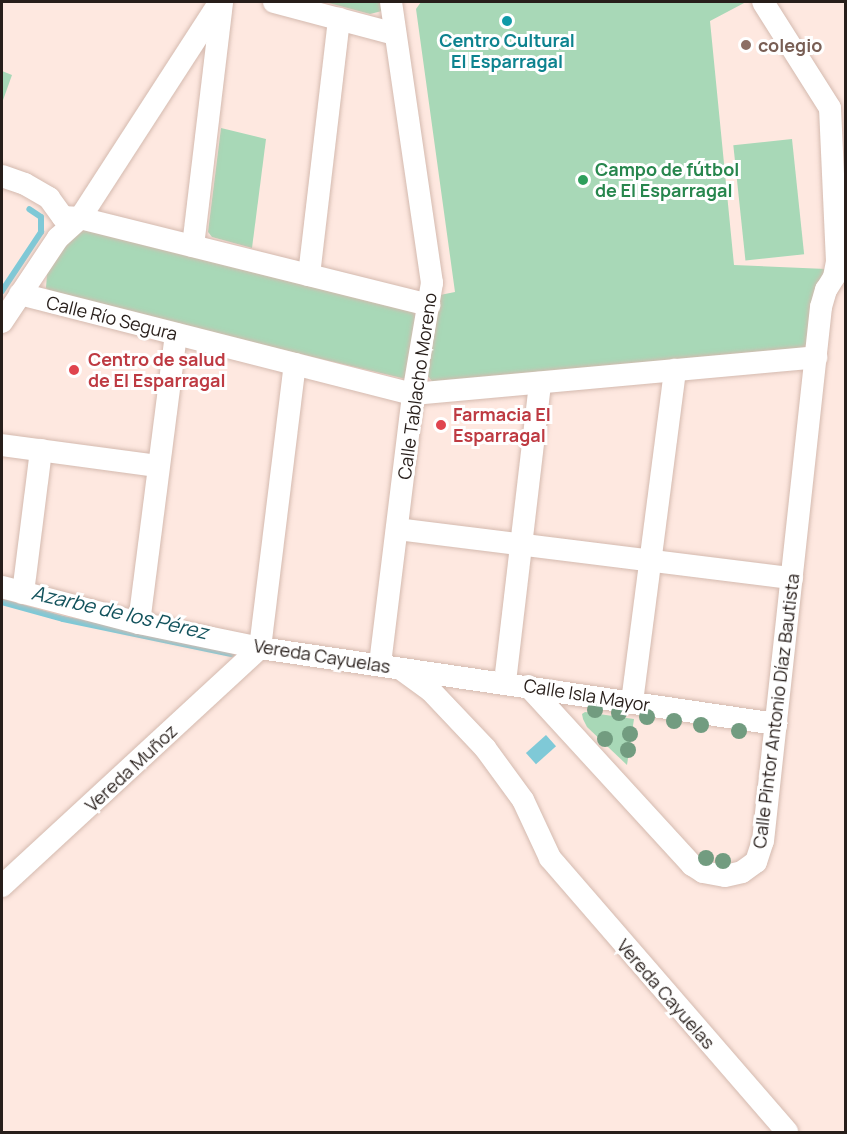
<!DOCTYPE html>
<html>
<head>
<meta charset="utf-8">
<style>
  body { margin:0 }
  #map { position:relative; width:847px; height:1134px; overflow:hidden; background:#fee8e0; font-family:Manrope,sans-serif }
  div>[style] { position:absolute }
  .green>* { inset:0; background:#a8d8b7; transform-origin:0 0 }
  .water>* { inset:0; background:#7fc9d7; transform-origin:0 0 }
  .stream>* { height:6px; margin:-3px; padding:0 3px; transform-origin:3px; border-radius:3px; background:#7fc9d7 }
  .roads { filter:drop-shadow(0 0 2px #d4baaf) drop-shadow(0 0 2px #d4baaf) }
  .minor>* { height:22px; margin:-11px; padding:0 11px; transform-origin:11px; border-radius:11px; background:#fff }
  .trees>* { width:16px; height:16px; margin:-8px; border-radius:50%; background:#729c80 }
  .dots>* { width:16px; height:16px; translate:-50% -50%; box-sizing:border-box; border:3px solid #fff; border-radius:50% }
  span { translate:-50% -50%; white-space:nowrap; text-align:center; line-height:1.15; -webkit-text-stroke:6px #fff; paint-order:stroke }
  .culture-label { font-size:18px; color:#0d838f; font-weight:700 }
  .education-label { font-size:18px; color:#785e54; font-weight:700 }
  .left { translate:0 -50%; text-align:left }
  .leisure-label { font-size:18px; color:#27864d; font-weight:700 }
  .street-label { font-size:18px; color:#271e1a }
  .health-label { font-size:18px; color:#be3a42; font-weight:700 }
  .water-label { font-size:20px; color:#12525c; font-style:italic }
  .frame { position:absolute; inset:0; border:3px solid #271e1a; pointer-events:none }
</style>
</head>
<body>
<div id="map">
  <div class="green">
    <i style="clip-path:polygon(325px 2px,383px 2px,382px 11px,370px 14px)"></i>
    <i style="clip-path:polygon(421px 2px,746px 2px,710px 21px,734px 265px,826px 269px,809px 348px,434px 384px,428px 376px,427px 363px,440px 295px,455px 292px,416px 9px)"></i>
    <i style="clip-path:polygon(2px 71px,12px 75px,2px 103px)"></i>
    <i style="clip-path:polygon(221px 128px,266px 139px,252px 248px,212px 237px,208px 232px)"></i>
    <i style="left:792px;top:139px;width:116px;height:59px;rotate:84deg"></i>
    <i style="clip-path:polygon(81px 228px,417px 313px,406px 379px,52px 295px,46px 288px,47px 274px,74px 233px)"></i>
    <i style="clip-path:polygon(585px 712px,634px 719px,627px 765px,587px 727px,583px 719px,582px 714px)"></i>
  </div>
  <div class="water">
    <i style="left:546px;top:735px;width:15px;height:27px;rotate:48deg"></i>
  </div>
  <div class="stream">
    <i style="left:2px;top:291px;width:71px;rotate:-56.5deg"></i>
    <i style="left:41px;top:232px;width:15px;rotate:-90deg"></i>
    <i style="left:41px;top:217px;width:14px;rotate:-146deg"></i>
    <i style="left:2px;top:602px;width:63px;rotate:15.6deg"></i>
    <i style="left:63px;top:619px;width:172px;rotate:11.8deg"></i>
  </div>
  <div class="roads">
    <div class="minor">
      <i style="left:274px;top:2px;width:125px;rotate:14.8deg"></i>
      <i style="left:2px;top:176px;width:24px;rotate:19deg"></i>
      <i style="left:25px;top:184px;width:28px;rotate:30deg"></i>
      <i style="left:49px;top:198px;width:24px;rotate:54deg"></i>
      <i style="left:63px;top:217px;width:17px;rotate:3deg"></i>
      <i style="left:80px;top:218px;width:360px;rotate:14deg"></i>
      <i style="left:193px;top:246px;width:246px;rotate:-83.2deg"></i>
      <i style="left:309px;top:275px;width:258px;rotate:-83.3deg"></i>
      <i style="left:20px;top:294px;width:406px;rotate:14.3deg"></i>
      <i style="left:413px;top:394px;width:405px;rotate:-5.2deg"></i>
      <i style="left:2px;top:322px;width:101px;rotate:-56.3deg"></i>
      <i style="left:58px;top:238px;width:30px;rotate:-42deg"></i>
      <i style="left:80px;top:218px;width:257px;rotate:-57.1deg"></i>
      <i style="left:2px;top:445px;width:157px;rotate:7.7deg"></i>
      <i style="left:397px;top:529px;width:398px;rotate:7.1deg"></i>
      <i style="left:2px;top:587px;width:142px;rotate:14.7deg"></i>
      <i style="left:139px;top:623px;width:124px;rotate:11.7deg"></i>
      <i style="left:260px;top:648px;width:522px;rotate:8.38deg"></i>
      <i style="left:23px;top:593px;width:144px;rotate:-82.8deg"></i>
      <i style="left:139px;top:623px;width:291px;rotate:-82.7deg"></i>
      <i style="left:380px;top:664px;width:272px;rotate:-83deg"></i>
      <i style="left:413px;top:394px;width:113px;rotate:-80.3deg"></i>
      <i style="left:432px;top:283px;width:284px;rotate:-98.3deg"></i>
      <i style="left:401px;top:669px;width:37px;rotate:36deg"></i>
      <i style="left:431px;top:691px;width:79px;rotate:46.5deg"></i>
      <i style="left:485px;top:748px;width:64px;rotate:53.8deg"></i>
      <i style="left:523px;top:800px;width:64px;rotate:65deg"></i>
      <i style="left:550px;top:858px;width:362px;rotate:49.1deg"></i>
      <i style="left:505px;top:682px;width:301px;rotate:-83.3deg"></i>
      <i style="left:528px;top:686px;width:243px;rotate:47.5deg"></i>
      <i style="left:692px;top:865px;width:13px;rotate:32deg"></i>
      <i style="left:703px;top:872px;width:22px;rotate:10deg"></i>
      <i style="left:725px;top:876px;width:17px;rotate:-13deg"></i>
      <i style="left:742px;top:872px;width:17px;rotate:-36deg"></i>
      <i style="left:756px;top:862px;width:22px;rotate:-72deg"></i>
      <i style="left:763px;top:841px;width:537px;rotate:-83.8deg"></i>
      <i style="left:821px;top:307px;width:18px;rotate:-74deg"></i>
      <i style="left:826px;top:290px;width:15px;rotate:-58deg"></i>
      <i style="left:834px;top:277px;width:15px;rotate:-79deg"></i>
      <i style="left:837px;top:262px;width:154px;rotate:-92.6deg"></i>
      <i style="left:830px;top:108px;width:125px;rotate:-122.3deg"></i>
      <i style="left:632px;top:702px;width:335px;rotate:-82.6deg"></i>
      <i style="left:2px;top:886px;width:351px;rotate:-42.7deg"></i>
      <i style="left:260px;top:648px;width:286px;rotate:-83deg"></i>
    </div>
  </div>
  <div class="trees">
    <i style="left:595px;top:710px"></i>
    <i style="left:619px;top:713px"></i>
    <i style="left:647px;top:717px"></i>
    <i style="left:674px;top:721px"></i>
    <i style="left:701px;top:725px"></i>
    <i style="left:739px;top:731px"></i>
    <i style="left:630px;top:734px"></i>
    <i style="left:605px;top:739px"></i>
    <i style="left:628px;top:750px"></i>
    <i style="left:706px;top:858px"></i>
    <i style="left:723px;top:861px"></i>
  </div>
  <div class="dots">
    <i style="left:507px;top:21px;background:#0f9aa8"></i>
    <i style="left:746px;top:45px;background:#8d6e63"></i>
    <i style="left:583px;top:180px;background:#2e9e5b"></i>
    <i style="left:74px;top:370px;background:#e0444e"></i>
    <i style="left:441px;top:425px;background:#e0444e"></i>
  </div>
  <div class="culture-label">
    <span style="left:507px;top:51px">Centro Cultural<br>El Esparragal</span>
  </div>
  <div class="education-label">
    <span class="left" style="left:758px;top:45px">colegio</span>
  </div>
  <div class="leisure-label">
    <span class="left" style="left:595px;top:180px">Campo de fútbol<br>de El Esparragal</span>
  </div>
  <div class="street-label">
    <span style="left:112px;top:318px;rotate:14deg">Calle Río Segura</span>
    <span style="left:417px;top:386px;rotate:-82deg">Calle Tablacho Moreno</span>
    <span style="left:322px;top:656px;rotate:9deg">Vereda Cayuelas</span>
    <span style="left:587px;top:695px;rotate:9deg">Calle Isla Mayor</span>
    <span style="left:776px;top:711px;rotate:-83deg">Calle Pintor Antonio Díaz Bautista</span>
    <span style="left:131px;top:768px;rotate:-43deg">Vereda Muñoz</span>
    <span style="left:666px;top:994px;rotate:49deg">Vereda Cayuelas</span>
  </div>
  <div class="health-label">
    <span class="left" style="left:88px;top:370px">Centro de salud<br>de El Esparragal</span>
    <span class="left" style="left:453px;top:425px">Farmacia El<br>Esparragal</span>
  </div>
  <div class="water-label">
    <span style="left:120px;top:612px;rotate:13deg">Azarbe de los Pérez</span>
  </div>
  <div class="frame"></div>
</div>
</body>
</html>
